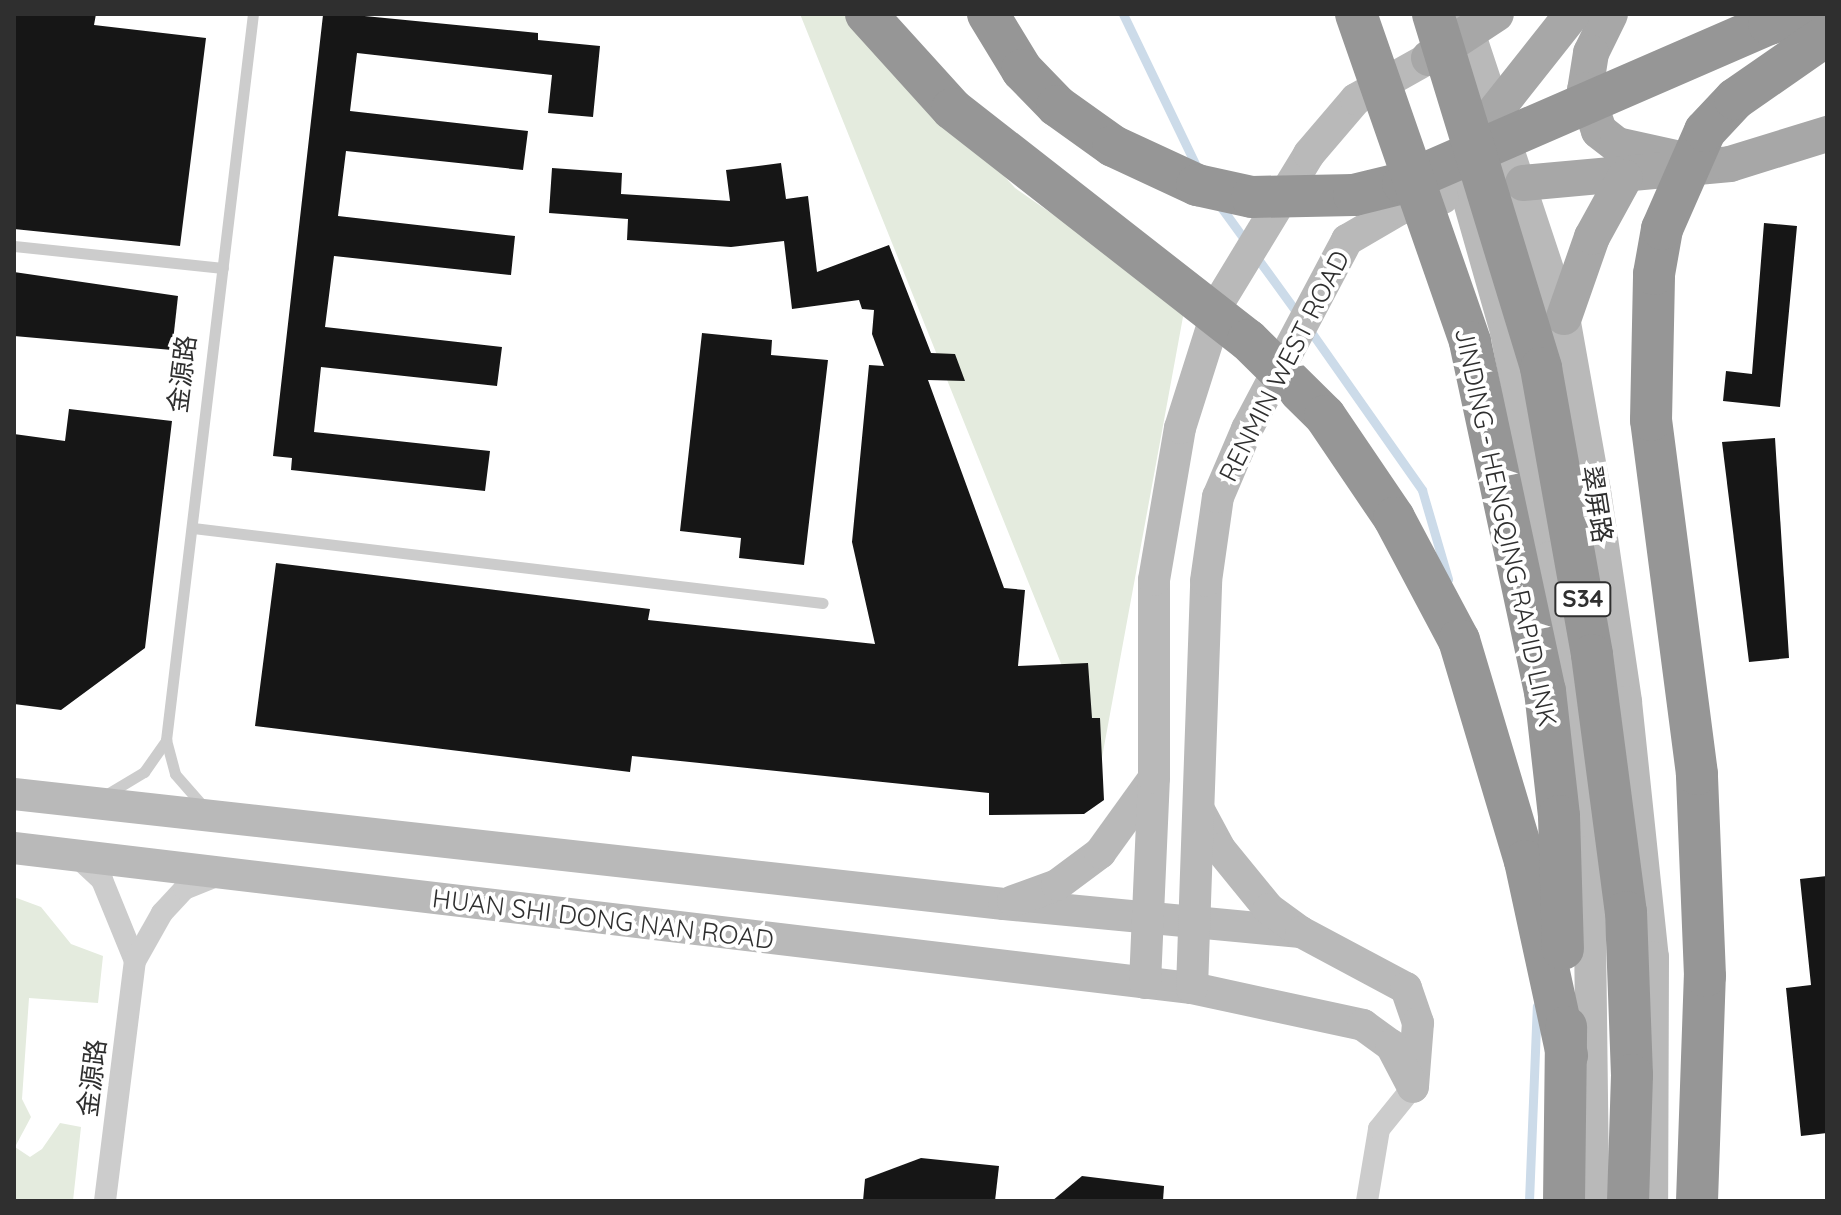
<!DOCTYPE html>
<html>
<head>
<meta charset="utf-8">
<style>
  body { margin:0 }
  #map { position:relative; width:1841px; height:1215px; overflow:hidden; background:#fff; font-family:Quicksand,"Noto Sans SC",sans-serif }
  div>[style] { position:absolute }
  .green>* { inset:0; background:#e4ebde }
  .stream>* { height:9px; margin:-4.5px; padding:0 4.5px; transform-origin:4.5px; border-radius:4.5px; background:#ccdbe9 }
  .building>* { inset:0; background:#161616 }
  .lane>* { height:11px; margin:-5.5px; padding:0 5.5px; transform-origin:5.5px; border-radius:5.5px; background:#ccc }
  .street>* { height:22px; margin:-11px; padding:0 11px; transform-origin:11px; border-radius:11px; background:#ccc }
  .secondary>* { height:32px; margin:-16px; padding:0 16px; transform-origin:16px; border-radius:16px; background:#b9b9b9 }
  .primary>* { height:36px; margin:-18px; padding:0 18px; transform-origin:18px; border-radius:18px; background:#a7a7a7 }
  .highway>* { height:42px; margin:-21px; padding:0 21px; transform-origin:21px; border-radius:21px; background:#969696 }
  span { translate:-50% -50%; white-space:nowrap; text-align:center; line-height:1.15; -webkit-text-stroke:8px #fff; paint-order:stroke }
  .shield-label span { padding:2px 6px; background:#fff; border:2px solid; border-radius:6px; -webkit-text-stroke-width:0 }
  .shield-label { font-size:24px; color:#2f2f2f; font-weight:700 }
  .street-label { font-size:26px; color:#2f2f2f }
  .frame { position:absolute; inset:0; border:16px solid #2f2f2f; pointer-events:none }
</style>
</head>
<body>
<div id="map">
  <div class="green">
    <i style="clip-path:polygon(800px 14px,858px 14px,1015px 188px,1185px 306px,1101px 763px)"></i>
    <i style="clip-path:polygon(14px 897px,41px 907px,71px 944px,103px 956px,98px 1003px,29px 998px,22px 1099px,31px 1117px,15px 1147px,30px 1157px,42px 1149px,60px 1123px,81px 1127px,73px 1201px,14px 1201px)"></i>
  </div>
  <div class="stream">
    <i style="left:1123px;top:14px;width:173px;rotate:64.3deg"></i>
    <i style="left:1218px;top:203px;width:49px;rotate:54.1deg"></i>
    <i style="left:1255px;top:255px;width:77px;rotate:54deg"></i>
    <i style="left:1309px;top:329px;width:197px;rotate:54.9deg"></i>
    <i style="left:1422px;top:490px;width:93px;rotate:73.7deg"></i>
    <i style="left:1529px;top:1201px;width:195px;rotate:-87.7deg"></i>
  </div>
  <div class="building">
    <i style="clip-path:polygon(14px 14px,96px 14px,94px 25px,206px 38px,180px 246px,14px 229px)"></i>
    <i style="clip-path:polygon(344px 14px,538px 33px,538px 40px,600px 46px,593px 117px,548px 113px,552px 75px,357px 53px,350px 111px,528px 131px,523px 170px,346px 151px,338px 216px,515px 236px,511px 275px,334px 256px,325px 327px,502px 347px,497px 386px,321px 367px,314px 432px,490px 451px,485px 491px,291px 470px,292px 458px,273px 456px,323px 15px)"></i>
    <i style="clip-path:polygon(781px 163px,786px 199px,808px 196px,817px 272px,889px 245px,931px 353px,955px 354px,965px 381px,928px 380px,1004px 588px,1025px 590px,1018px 666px,1088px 663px,1092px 718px,1100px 718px,1104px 800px,1084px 814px,989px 815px,989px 793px,632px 756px,630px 772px,255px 726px,276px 563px,650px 609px,648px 620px,875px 644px,852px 542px,869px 365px,884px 366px,872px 334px,874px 310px,862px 309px,859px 300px,792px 309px,784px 241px,731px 247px,627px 240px,628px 219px,549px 213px,552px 168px,622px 173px,621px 194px,730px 201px,726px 170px)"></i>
    <i style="clip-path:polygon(1764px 223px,1797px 226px,1780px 407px,1723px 401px,1726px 371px,1752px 374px)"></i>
    <i style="clip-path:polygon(14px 272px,178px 296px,172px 350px,14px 336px)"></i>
    <i style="clip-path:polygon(702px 333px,772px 340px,771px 355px,828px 360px,804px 565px,739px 558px,741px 538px,680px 531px)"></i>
    <i style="clip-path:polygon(69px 409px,172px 421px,145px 648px,61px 710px,14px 704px,14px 434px,65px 441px)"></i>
    <i style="clip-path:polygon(1775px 438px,1789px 658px,1749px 662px,1722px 442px)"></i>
    <i style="clip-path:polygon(1827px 876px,1827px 1133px,1801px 1136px,1786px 988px,1811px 985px,1800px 879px)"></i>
    <i style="clip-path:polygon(921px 1158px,999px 1166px,995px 1201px,863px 1201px,865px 1179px)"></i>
    <i style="clip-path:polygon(1082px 1176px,1164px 1186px,1163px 1201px,1052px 1201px)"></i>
  </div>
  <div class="lane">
    <i style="left:14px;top:246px;width:210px;rotate:6deg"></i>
    <i style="left:193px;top:528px;width:634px;rotate:6.79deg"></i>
    <i style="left:166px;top:740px;width:731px;rotate:-83.17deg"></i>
    <i style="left:109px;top:793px;width:41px;rotate:-31deg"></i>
    <i style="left:144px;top:772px;width:39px;rotate:-55deg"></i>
    <i style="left:166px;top:740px;width:35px;rotate:75deg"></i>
    <i style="left:175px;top:774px;width:43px;rotate:48.8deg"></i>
  </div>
  <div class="street">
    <i style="left:73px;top:853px;width:40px;rotate:43deg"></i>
    <i style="left:102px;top:880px;width:87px;rotate:67.8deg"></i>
    <i style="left:105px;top:1201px;width:242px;rotate:-82.9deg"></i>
    <i style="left:135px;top:961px;width:55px;rotate:-60.6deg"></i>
    <i style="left:162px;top:913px;width:33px;rotate:-47deg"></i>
    <i style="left:184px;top:889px;width:38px;rotate:-22deg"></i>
    <i style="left:1367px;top:1201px;width:73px;rotate:-80.5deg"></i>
    <i style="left:1379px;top:1129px;width:54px;rotate:-51deg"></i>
  </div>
  <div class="secondary">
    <i style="left:1463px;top:14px;width:319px;rotate:71.6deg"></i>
    <i style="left:1564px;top:317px;width:177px;rotate:79.9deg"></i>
    <i style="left:1595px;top:491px;width:213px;rotate:81.6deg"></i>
    <i style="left:1626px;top:702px;width:256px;rotate:84deg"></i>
    <i style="left:1653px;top:957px;width:244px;rotate:90.2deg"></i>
    <i style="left:1460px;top:170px;width:168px;rotate:74.1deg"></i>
    <i style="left:1506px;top:332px;width:229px;rotate:78.9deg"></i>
    <i style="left:1550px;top:557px;width:298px;rotate:82.5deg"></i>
    <i style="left:1589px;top:852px;width:349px;rotate:89.3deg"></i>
    <i style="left:14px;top:794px;width:996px;rotate:6.34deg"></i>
    <i style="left:1004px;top:904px;width:298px;rotate:5.4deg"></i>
    <i style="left:1199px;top:810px;width:44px;rotate:61.7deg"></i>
    <i style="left:1220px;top:849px;width:77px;rotate:50.8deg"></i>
    <i style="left:1269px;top:909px;width:39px;rotate:36deg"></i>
    <i style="left:1301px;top:932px;width:119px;rotate:28.1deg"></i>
    <i style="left:1406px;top:988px;width:37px;rotate:71deg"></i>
    <i style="left:1418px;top:1023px;width:64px;rotate:94.5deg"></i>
    <i style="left:14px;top:848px;width:1186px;rotate:6.78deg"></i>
    <i style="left:1192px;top:988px;width:175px;rotate:12.2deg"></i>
    <i style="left:1363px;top:1025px;width:34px;rotate:36deg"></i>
    <i style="left:1391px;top:1045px;width:47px;rotate:62.4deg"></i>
    <i style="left:1013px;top:901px;width:47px;rotate:-20deg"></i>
    <i style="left:1057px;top:885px;width:54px;rotate:-36.7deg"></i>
    <i style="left:1100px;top:853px;width:89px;rotate:-54.2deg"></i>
    <i style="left:1145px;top:983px;width:205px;rotate:-87.5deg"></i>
    <i style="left:1154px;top:778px;width:198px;rotate:-90deg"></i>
    <i style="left:1154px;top:580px;width:154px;rotate:-80.3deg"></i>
    <i style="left:1180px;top:428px;width:135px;rotate:-72.4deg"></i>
    <i style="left:1221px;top:299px;width:170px;rotate:-58.7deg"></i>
    <i style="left:1309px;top:154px;width:72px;rotate:-49.5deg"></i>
    <i style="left:1356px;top:99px;width:84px;rotate:-29.3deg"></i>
    <i style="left:1192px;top:988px;width:407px;rotate:-88deg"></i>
    <i style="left:1206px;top:581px;width:85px;rotate:-81.9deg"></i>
    <i style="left:1218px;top:497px;width:74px;rotate:-66.9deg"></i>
    <i style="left:1247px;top:429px;width:214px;rotate:-62.1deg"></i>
    <i style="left:1347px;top:240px;width:61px;rotate:-30.3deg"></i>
    <i style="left:1400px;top:209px;width:44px;rotate:-14.3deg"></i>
  </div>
  <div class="primary">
    <i style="left:1610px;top:14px;width:43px;rotate:116deg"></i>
    <i style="left:1591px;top:53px;width:37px;rotate:99deg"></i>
    <i style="left:1585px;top:90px;width:43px;rotate:71.1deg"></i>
    <i style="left:1599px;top:131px;width:23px;rotate:38deg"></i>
    <i style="left:1617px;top:145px;width:65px;rotate:12.5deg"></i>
    <i style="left:1429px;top:58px;width:80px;rotate:-33.3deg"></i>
    <i style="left:1475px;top:166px;width:61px;rotate:-68.9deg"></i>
    <i style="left:1497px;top:109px;width:121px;rotate:-51.7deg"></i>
    <i style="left:1523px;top:183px;width:208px;rotate:-5.2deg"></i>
    <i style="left:1730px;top:164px;width:102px;rotate:-17.2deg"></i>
    <i style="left:1564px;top:317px;width:85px;rotate:-70.7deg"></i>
    <i style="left:1592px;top:237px;width:68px;rotate:-61.2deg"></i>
  </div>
  <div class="highway">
    <i style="left:866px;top:14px;width:128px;rotate:47.8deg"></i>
    <i style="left:952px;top:109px;width:375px;rotate:38deg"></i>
    <i style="left:1248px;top:340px;width:108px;rotate:44.6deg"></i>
    <i style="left:1325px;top:416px;width:123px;rotate:55.9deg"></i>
    <i style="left:1394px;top:518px;width:138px;rotate:62deg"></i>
    <i style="left:1459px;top:640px;width:231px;rotate:73.4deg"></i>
    <i style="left:1525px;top:861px;width:199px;rotate:77.8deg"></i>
    <i style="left:988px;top:14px;width:66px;rotate:58.7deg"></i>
    <i style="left:1022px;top:70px;width:50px;rotate:45.8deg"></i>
    <i style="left:1057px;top:106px;width:69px;rotate:35.5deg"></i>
    <i style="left:1113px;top:146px;width:93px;rotate:24.9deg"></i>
    <i style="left:1197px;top:185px;width:56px;rotate:12.3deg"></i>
    <i style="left:1252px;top:197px;width:102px;rotate:-1.1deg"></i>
    <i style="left:1354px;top:195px;width:50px;rotate:-13.8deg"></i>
    <i style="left:1403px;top:183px;width:399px;rotate:-23.5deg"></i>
    <i style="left:1769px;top:24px;width:36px;rotate:-16deg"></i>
    <i style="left:1356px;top:14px;width:347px;rotate:70.8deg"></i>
    <i style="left:1470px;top:342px;width:357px;rotate:77.9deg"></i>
    <i style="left:1545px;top:691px;width:126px;rotate:83.6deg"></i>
    <i style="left:1559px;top:816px;width:133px;rotate:88.3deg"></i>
    <i style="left:1433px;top:14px;width:370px;rotate:73deg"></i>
    <i style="left:1541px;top:368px;width:291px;rotate:79.9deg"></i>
    <i style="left:1592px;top:655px;width:259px;rotate:82.5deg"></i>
    <i style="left:1626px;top:912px;width:163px;rotate:87.9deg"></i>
    <i style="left:1632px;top:1075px;width:126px;rotate:91.8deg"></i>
    <i style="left:1564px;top:1201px;width:174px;rotate:-89.3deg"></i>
    <i style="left:1697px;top:1201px;width:225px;rotate:-88deg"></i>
    <i style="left:1705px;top:976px;width:202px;rotate:-92.3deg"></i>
    <i style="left:1697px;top:774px;width:357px;rotate:-97.4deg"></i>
    <i style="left:1651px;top:420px;width:146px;rotate:-88.8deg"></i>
    <i style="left:1654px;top:274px;width:46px;rotate:-79.9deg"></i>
    <i style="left:1662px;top:229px;width:107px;rotate:-66.3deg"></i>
    <i style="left:1705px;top:131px;width:44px;rotate:-46.8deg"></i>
    <i style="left:1735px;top:99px;width:112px;rotate:-34.8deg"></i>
  </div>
  <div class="shield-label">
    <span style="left:1583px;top:599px">S34</span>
  </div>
  <div class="street-label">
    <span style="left:1284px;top:366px;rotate:-63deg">RENMIN WEST ROAD</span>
    <span style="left:182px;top:374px;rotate:-83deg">金源路</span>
    <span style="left:1597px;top:504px;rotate:81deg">翠屏路</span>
    <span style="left:1506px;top:527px;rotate:78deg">JINDING - HENGQING RAPID LINK</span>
    <span style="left:603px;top:919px;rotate:7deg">HUAN SHI DONG NAN ROAD</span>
    <span style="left:92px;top:1078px;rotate:-83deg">金源路</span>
  </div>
  <div class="frame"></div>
</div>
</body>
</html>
